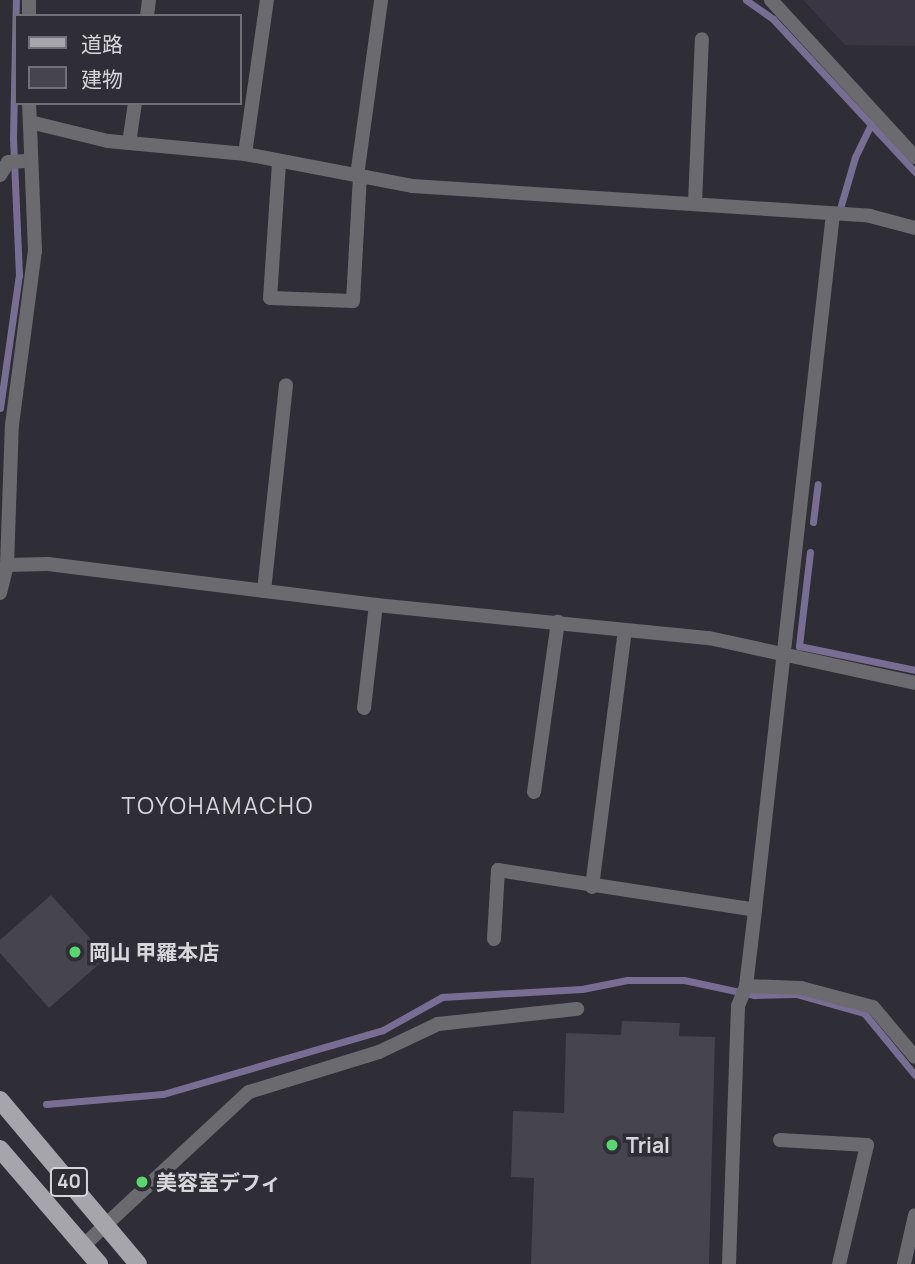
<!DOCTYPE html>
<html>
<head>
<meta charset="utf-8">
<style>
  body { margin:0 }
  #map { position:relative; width:915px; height:1264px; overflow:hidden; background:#2f2d35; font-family:Manrope,"Noto Sans JP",sans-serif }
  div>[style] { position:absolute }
  .built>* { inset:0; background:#3a3643 }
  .stream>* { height:7px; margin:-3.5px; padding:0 3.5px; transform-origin:3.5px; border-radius:3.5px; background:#786e93 }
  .building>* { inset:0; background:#46444c }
  .minor>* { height:14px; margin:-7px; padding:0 7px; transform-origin:7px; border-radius:7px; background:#6b6a6e }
  .tertiary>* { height:14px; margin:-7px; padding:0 7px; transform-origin:7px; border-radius:7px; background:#6b6a6e }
  .primary>* { height:18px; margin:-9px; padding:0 9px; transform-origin:9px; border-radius:9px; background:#a7a5ac }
  .dots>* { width:19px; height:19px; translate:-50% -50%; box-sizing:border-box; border:4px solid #2f2d35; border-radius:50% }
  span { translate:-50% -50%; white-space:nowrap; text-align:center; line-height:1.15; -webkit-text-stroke:7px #2f2d35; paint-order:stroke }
  .shield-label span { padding:2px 5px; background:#2f2d35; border:2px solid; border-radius:5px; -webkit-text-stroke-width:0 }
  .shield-label { font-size:19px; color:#d7d6db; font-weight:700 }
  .poi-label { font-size:21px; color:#d7d6db; font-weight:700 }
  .left { translate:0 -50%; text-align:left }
  .neighbourhood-label { font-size:23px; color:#d7d6db; letter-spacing:2px }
  .legend { position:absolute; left:14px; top:14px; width:228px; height:91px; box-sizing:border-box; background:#2f2d35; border:2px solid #727177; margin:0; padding:9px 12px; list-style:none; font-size:21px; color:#d7d6db }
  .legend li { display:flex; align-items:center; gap:14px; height:35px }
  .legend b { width:35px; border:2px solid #727177 }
</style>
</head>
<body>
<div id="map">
  <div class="built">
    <i style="clip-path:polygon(803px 0,915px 0,915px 46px,845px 45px)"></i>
  </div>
  <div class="stream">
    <i style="left:746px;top:0;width:33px;rotate:35deg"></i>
    <i style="left:773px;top:19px;width:209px;rotate:47.1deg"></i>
    <i style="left:841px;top:205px;width:50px;rotate:-73.7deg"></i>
    <i style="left:855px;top:157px;width:37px;rotate:-64deg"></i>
    <i style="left:0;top:408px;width:134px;rotate:-81.9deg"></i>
    <i style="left:19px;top:275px;width:137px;rotate:-92.5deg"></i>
    <i style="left:13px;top:138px;width:138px;rotate:-88.8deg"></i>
    <i style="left:813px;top:522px;width:38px;rotate:-83deg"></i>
    <i style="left:810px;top:552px;width:95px;rotate:96.7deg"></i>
    <i style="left:799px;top:646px;width:118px;rotate:11.7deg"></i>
    <i style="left:46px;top:1104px;width:117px;rotate:-4.9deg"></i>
    <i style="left:163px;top:1094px;width:229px;rotate:-16.2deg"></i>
    <i style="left:383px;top:1030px;width:68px;rotate:-29.2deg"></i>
    <i style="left:442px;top:997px;width:140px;rotate:-3.3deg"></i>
    <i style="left:582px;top:989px;width:46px;rotate:-11.3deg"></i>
    <i style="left:627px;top:980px;width:57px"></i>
    <i style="left:684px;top:980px;width:72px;rotate:12.1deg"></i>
    <i style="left:754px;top:995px;width:42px;rotate:-1.4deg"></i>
    <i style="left:796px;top:994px;width:71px;rotate:15.6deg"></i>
    <i style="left:864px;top:1013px;width:80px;rotate:50.6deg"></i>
  </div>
  <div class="building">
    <i style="clip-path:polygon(51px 895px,107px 957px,49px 1008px,0 953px,0 940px)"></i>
    <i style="clip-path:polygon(622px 1021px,680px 1023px,679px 1036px,715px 1037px,709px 1264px,531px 1264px,534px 1178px,511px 1177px,513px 1111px,564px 1113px,566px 1033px,621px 1035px)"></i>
  </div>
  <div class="minor">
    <i style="left:29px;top:0;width:16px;rotate:90deg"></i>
    <i style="left:771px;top:0;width:213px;rotate:47.5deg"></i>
    <i style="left:147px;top:16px;width:16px;rotate:-83deg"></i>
    <i style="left:30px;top:122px;width:80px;rotate:13.7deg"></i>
    <i style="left:108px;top:141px;width:138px;rotate:5.4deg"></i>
    <i style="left:245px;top:154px;width:170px;rotate:10.8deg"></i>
    <i style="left:412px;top:186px;width:459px;rotate:3.7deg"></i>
    <i style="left:870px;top:216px;width:47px;rotate:14.9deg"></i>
    <i style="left:129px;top:143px;width:40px;rotate:-81.5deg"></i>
    <i style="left:245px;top:154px;width:156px;rotate:-81.9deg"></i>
    <i style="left:279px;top:163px;width:135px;rotate:93.8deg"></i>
    <i style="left:270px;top:298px;width:83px;rotate:2.1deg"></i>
    <i style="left:353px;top:301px;width:124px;rotate:-86.8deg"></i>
    <i style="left:0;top:175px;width:15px;rotate:-58deg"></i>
    <i style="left:8px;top:162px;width:22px;rotate:-3deg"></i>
    <i style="left:357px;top:176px;width:178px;rotate:-82.2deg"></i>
    <i style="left:695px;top:203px;width:164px;rotate:-87.6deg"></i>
    <i style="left:7px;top:565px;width:41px;rotate:-1.4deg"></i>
    <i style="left:48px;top:564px;width:331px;rotate:7.1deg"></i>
    <i style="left:376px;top:605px;width:335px;rotate:5.7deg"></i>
    <i style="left:709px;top:638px;width:211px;rotate:12.3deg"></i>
    <i style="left:264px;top:591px;width:207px;rotate:-83.9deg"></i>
    <i style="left:0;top:593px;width:29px;rotate:-76deg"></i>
    <i style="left:7px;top:565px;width:140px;rotate:-88deg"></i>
    <i style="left:12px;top:425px;width:176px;rotate:-82.5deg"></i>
    <i style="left:35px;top:251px;width:148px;rotate:-92.3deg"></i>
    <i style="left:364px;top:708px;width:104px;rotate:-83.4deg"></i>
    <i style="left:534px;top:792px;width:172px;rotate:-82deg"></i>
    <i style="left:592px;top:887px;width:259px;rotate:-82.7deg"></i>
    <i style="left:494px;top:939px;width:69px;rotate:-86.7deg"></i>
    <i style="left:498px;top:870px;width:260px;rotate:8.8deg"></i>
    <i style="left:755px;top:910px;width:701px;rotate:-83.61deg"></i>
    <i style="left:746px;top:986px;width:55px;rotate:2.1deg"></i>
    <i style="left:801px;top:988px;width:74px;rotate:14.8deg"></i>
    <i style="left:873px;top:1007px;width:65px;rotate:50deg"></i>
    <i style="left:780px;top:1140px;width:87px;rotate:3.3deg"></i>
    <i style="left:867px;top:1145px;width:122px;rotate:103.2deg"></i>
    <i style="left:729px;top:1264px;width:258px;rotate:-88deg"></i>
    <i style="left:738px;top:1006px;width:22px;rotate:-68deg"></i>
    <i style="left:746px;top:986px;width:77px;rotate:-83.2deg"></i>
    <i style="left:904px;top:1264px;width:50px;rotate:-77.3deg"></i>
  </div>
  <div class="tertiary">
    <i style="left:83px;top:1246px;width:226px;rotate:-42.9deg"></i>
    <i style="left:249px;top:1092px;width:136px;rotate:-17.1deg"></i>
    <i style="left:379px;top:1052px;width:65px;rotate:-25.4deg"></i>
    <i style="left:438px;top:1024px;width:140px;rotate:-6.2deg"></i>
  </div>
  <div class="primary">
    <i style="left:0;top:1100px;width:214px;rotate:49.9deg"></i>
    <i style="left:0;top:1149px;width:152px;rotate:49.3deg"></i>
  </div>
  <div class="dots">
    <i style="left:75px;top:952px;background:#5ad56f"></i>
    <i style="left:612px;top:1145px;background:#5ad56f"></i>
    <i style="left:142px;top:1182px;background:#5ad56f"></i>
  </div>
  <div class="shield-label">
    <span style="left:69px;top:1182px">40</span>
  </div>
  <div class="poi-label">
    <span class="left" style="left:89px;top:952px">岡山 甲羅本店</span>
    <span class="left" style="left:626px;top:1145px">Trial</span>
    <span class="left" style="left:156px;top:1182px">美容室デフィ</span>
  </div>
  <div class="neighbourhood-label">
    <span style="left:218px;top:805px">TOYOHAMACHO</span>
  </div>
  <ul class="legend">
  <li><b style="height:9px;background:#a7a5ac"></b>道路</li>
  <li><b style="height:19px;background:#46444c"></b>建物</li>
  </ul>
</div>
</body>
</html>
